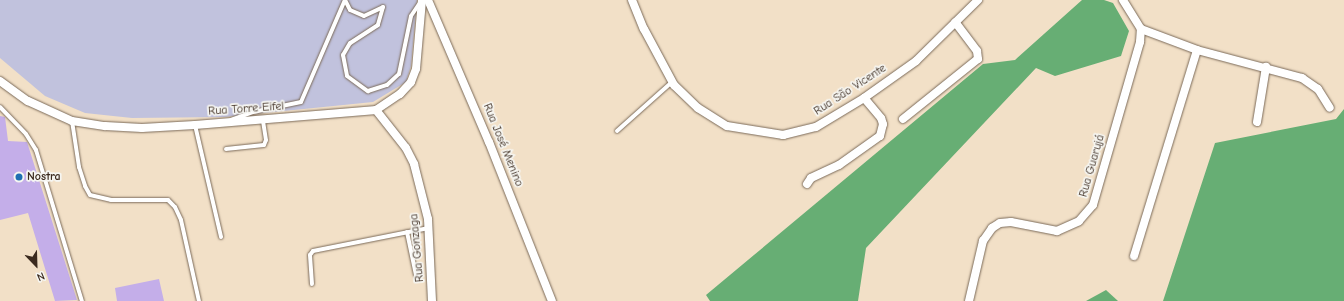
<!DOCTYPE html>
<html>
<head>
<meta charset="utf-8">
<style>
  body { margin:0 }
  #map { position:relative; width:1344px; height:301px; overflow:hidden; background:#f2e0c7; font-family:"Comic Neue",sans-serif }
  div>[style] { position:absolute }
  .industrial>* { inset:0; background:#c1c2dd }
  .forest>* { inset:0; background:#67ae74 }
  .building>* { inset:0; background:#c4aee9 }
  .roads { filter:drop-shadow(0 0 1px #7b6a59) drop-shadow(0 0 1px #7b6a59) }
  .lane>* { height:4px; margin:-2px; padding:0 2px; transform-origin:2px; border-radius:2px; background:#fff }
  .street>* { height:8px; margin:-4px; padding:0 4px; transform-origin:4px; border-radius:4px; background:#fff }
  .dots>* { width:11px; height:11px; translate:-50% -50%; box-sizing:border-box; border:2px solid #f6f6f2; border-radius:50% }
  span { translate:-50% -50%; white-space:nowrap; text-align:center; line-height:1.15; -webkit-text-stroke:3.5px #f6f6f2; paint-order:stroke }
  .street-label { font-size:12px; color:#3b2a1e }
  .poi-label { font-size:12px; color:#3b2a1e; font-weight:700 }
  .left { translate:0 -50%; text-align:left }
  .north { position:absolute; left:16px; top:245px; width:40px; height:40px; -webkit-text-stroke:3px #f6f6f2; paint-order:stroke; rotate:157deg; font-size:11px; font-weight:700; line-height:16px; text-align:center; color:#3b2a1e }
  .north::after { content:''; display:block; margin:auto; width:14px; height:18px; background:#3b2a1e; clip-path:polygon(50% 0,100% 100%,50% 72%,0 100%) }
</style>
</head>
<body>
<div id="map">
  <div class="industrial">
    <i style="clip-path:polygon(0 0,417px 0,411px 66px,406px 82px,373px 102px,225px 117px,132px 118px,85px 113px,45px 96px,0 58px)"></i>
  </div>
  <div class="forest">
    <i style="clip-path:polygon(1082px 0,1104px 0,1113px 3px,1129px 31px,1121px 56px,1055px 76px,1036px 68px,866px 248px,858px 301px,710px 301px,706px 295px,983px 64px,1015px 60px)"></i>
    <i style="clip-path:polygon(1344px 109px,1344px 301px,1163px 301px,1215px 143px,1336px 119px)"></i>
    <i style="clip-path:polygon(1106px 290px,1118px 301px,1086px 301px)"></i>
  </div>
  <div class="building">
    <i style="clip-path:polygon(0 116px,5px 117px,8px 141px,27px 142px,77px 300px,55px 301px,28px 213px,0 220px)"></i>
    <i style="clip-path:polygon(159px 279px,164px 301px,117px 301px,115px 288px)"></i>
  </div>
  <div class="roads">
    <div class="lane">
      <i style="left:345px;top:0;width:11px;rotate:63deg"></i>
      <i style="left:350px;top:10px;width:15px;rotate:23deg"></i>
      <i style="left:364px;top:16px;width:21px;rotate:-25deg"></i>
      <i style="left:383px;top:7px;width:19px;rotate:106deg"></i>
      <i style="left:378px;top:25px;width:33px;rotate:147deg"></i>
      <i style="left:350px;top:43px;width:14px;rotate:120deg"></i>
      <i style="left:343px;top:55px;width:21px;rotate:79deg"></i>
      <i style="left:347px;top:76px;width:26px;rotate:36deg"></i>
      <i style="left:368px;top:91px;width:20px;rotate:-18deg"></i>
      <i style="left:387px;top:85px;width:16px;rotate:-43deg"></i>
      <i style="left:399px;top:74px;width:59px;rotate:-78.3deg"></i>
      <i style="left:411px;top:16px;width:18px;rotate:-56deg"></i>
      <i style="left:0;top:107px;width:37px;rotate:46deg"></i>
      <i style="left:26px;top:134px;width:19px;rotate:58deg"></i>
      <i style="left:36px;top:150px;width:158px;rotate:73.1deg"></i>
      <i style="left:231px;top:120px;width:23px;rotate:-20deg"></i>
      <i style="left:253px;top:112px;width:49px;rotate:-11.8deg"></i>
      <i style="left:301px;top:102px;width:111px;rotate:-66.7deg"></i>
      <i style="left:72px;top:121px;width:47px;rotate:81.3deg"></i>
      <i style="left:79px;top:167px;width:20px;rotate:72deg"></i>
      <i style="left:85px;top:186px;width:10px;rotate:61deg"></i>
      <i style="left:90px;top:195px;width:22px;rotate:13deg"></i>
      <i style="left:111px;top:200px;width:57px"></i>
      <i style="left:168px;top:200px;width:10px;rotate:45deg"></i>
      <i style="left:175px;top:207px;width:14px;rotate:65deg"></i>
      <i style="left:181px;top:220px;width:83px;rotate:77.5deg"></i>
      <i style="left:195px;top:125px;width:115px;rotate:76.9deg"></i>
      <i style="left:617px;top:131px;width:74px;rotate:-41.7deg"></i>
      <i style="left:226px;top:149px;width:38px;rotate:-6deg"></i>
      <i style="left:264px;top:145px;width:5px;rotate:-68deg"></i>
      <i style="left:266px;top:140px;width:20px;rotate:-99deg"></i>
      <i style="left:407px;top:232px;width:44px;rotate:78.2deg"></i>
      <i style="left:312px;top:284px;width:29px;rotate:-94deg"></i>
      <i style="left:310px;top:255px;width:5px;rotate:-53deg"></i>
      <i style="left:313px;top:251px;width:118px;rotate:-11.2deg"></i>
    </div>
    <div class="street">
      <i style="left:428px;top:0;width:155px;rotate:66.8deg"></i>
      <i style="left:489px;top:142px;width:171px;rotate:68.4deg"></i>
      <i style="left:632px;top:0;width:31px;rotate:68deg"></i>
      <i style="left:644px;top:29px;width:64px;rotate:61.8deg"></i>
      <i style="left:674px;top:85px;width:33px;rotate:44deg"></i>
      <i style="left:698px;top:108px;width:34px;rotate:32deg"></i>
      <i style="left:727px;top:126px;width:57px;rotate:9.1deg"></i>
      <i style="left:783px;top:135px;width:34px;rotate:-14deg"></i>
      <i style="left:816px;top:127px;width:56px;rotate:-31.1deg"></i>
      <i style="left:864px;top:98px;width:64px;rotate:-35.4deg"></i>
      <i style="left:916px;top:61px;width:87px;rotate:-44.5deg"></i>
      <i style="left:1141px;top:29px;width:60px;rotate:20.6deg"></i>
      <i style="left:1197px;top:50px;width:109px;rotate:14.9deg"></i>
      <i style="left:1302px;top:78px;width:19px;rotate:35deg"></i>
      <i style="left:1318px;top:89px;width:22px;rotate:58deg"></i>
      <i style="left:0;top:81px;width:34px;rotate:36deg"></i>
      <i style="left:28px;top:101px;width:48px;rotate:24.4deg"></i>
      <i style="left:72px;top:121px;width:33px;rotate:9deg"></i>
      <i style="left:105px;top:126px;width:37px;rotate:3deg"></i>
      <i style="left:142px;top:128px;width:53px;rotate:-3.2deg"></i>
      <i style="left:195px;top:125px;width:182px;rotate:-4.7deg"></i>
      <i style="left:376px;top:110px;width:29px;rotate:-34deg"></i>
      <i style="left:400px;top:94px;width:16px;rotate:-47deg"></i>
      <i style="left:411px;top:82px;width:14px;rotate:-69deg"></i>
      <i style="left:416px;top:69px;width:69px;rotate:-85deg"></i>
      <i style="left:376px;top:110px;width:48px;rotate:51.7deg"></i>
      <i style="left:406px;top:148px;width:18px;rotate:63deg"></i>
      <i style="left:414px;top:164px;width:57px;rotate:75.7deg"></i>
      <i style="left:428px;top:219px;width:82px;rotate:87.2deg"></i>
      <i style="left:903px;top:119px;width:96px;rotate:-38.7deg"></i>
      <i style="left:978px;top:59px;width:8px;rotate:-97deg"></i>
      <i style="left:977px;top:51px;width:36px;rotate:-127deg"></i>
      <i style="left:1257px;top:122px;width:56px;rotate:-80.7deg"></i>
      <i style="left:807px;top:184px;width:7px;rotate:-56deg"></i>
      <i style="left:811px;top:178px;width:31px;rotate:-25deg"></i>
      <i style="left:839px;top:165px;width:50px;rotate:-35.3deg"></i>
      <i style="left:880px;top:136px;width:12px;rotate:-76deg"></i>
      <i style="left:883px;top:124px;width:6px;rotate:-108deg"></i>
      <i style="left:881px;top:118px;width:26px;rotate:-130deg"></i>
      <i style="left:1134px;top:256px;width:215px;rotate:-73deg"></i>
      <i style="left:969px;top:301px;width:62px;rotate:-76.9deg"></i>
      <i style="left:983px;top:241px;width:16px;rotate:-55deg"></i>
      <i style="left:992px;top:228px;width:9px;rotate:-32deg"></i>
      <i style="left:1000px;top:223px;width:11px;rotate:-5deg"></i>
      <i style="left:1011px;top:222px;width:47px;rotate:11.1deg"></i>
      <i style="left:1057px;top:231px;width:24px;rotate:-24deg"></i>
      <i style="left:1079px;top:221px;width:21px;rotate:-49deg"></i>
      <i style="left:1093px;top:205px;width:170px;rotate:-73.9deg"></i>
      <i style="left:1140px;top:42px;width:13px;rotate:-86deg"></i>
      <i style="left:1141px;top:29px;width:34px;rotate:-122deg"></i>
    </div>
  </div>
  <div class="dots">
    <i style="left:19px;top:177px;background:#1f6fb2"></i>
  </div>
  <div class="street-label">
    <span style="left:850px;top:90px;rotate:-33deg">Rua São Vicente</span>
    <span style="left:246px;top:109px;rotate:-4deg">Rua Torre Eifel</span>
    <span style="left:503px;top:145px;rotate:68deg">Rua José Menino</span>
    <span style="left:1092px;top:166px;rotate:-74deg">Rua Guarujá</span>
    <span style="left:417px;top:248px;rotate:-95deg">Rua Gonzaga</span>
  </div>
  <div class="poi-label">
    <span class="left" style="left:27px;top:177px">Nostra</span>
  </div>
  <div class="north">N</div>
</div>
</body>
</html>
